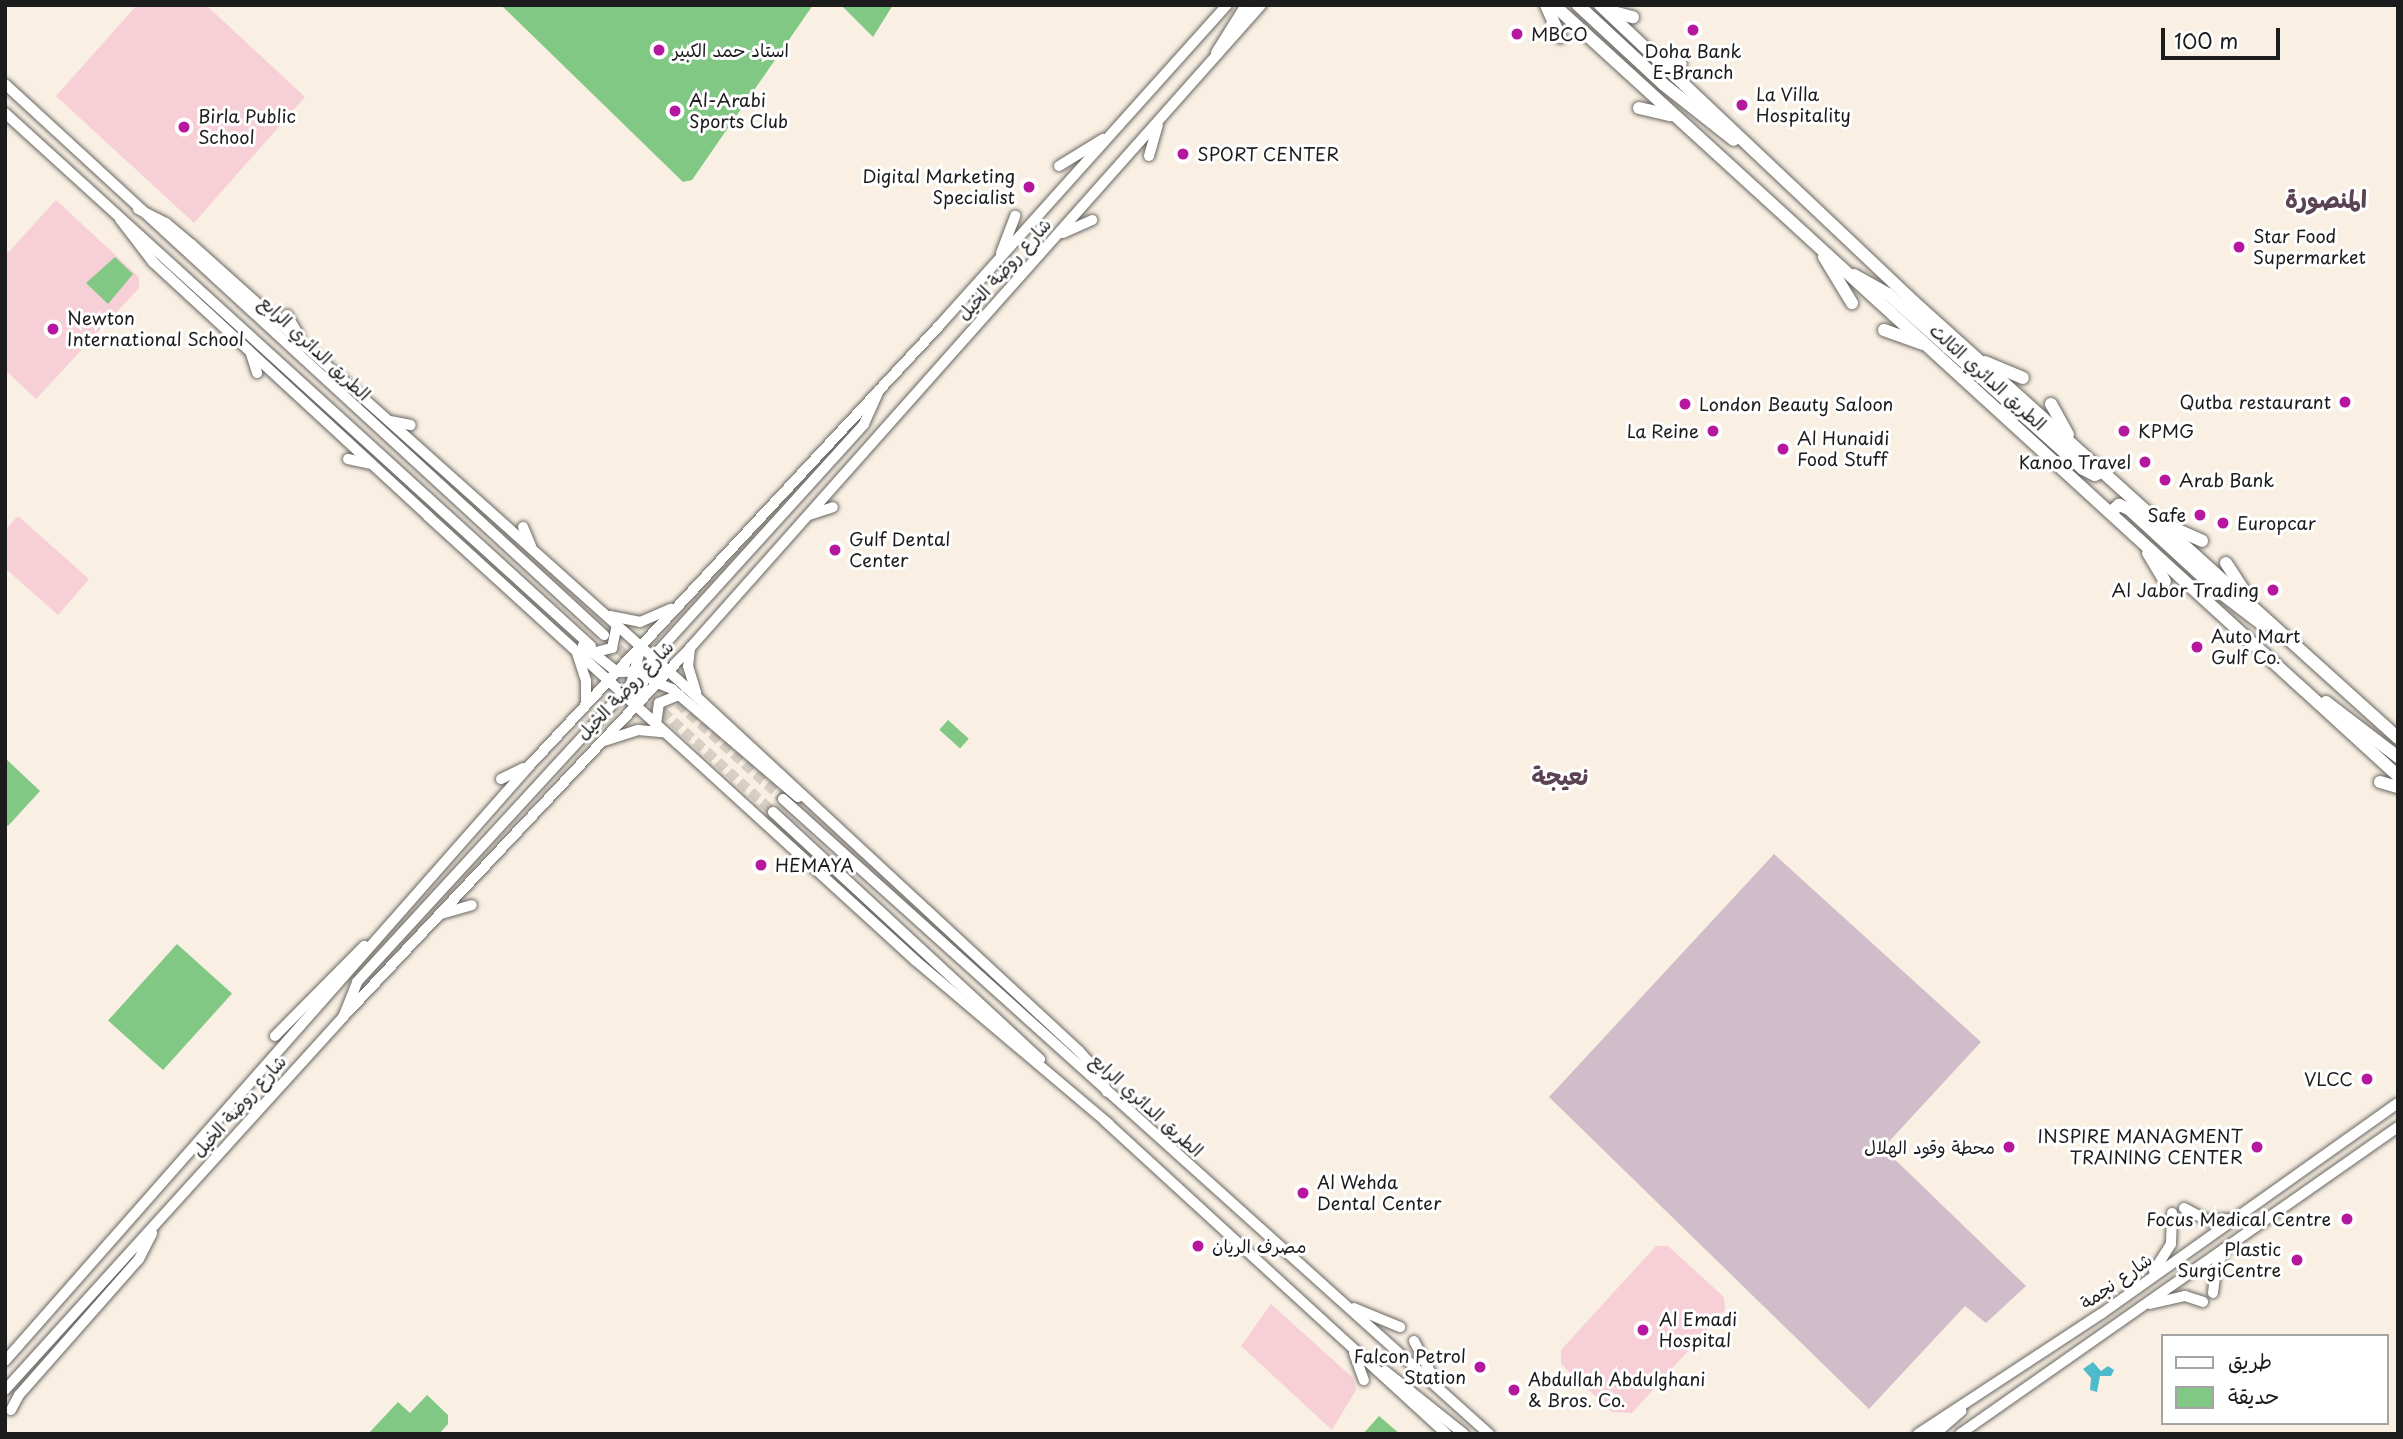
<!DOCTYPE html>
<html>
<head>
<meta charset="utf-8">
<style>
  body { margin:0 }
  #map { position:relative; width:2403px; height:1439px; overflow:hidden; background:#f9f0e3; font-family:"Playpen Sans","Playpen Sans Arabic",sans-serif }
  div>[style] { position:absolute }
  .built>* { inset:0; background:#f6cfd7 }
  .industrial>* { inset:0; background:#d1bdc9 }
  .green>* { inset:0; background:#80c884; transform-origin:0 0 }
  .water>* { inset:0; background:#4fbacb }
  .major-tunnel>* { height:10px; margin-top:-5px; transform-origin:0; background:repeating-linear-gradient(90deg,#d8d0c5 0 10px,transparent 0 15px) }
  .roads { filter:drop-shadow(0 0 2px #696662) drop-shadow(0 0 2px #696662) }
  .major>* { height:10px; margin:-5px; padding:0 5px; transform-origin:5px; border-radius:5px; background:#fff }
  .highway>* { height:12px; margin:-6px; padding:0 6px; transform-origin:6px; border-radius:6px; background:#fff }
  .dots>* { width:19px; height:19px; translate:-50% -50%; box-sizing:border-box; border:4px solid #fff; border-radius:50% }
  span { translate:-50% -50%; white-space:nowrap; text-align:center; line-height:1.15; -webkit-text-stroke:6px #fff; paint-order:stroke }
  .poi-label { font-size:18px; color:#1c1c1c }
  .left { translate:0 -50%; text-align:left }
  .right { translate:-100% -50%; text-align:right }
  .street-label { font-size:18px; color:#1c1c1c }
  .district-label { font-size:24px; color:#5b4353; font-weight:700 }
  .frame { position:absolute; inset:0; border:7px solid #1c1c1c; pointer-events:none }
  .legend { position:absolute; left:2161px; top:1334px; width:228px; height:91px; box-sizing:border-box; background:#fff; border:2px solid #a4a4a4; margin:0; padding:9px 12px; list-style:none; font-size:21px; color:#1c1c1c }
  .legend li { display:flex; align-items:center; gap:14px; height:35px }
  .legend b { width:35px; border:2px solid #a4a4a4 }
  .scale { position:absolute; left:2161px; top:28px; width:119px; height:32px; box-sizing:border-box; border:4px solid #1c1c1c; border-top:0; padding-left:9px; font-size:21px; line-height:24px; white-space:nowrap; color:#1c1c1c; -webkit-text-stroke:5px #fff; paint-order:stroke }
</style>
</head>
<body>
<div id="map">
  <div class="built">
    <i style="clip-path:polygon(137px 5px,206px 5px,305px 97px,194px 223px,56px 96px)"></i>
    <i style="clip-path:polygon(56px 200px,139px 277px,139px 288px,36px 399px,5px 370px,5px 256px)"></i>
    <i style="clip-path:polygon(18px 516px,89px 579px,58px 615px,5px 568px,5px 530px)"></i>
    <i style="clip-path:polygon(1656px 1246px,1668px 1246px,1724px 1297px,1725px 1310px,1632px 1413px,1612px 1412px,1561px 1364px,1561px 1350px)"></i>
    <i style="clip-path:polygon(1271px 1304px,1353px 1378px,1356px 1390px,1332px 1430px,1241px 1346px)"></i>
  </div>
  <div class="industrial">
    <i style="clip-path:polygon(1774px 854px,1981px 1042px,1883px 1148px,2026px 1286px,1986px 1323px,1965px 1306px,1869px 1409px,1549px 1097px)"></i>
  </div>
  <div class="green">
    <i style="clip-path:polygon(501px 5px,813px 5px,692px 180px,683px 182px)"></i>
    <i style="clip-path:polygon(841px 5px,893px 5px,873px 37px)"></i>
    <i style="clip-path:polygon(115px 257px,133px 274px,108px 304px,86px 283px)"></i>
    <i style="left:948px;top:720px;width:28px;height:13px;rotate:42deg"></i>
    <i style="clip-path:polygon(5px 758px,40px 791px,8px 826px,5px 823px)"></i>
    <i style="left:177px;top:944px;width:74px;height:103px;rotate:42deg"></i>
    <i style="clip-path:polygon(427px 1395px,448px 1415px,448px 1424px,439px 1434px,368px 1434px,398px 1402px,410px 1413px)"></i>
    <i style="clip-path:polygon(1379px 1416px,1400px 1434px,1363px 1434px)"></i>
  </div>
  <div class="water">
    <i style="clip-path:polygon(2093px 1362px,2101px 1371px,2108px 1366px,2114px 1370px,2111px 1376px,2100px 1376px,2097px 1392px,2090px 1390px,2091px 1378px,2083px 1369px)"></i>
  </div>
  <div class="major-tunnel">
    <i style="left:607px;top:638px;width:37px;rotate:43deg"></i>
    <i style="left:656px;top:683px;width:172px;rotate:42.4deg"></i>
    <i style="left:640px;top:691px;width:180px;rotate:42.3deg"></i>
  </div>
  <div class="roads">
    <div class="major">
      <i style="left:5px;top:84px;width:814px;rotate:42.61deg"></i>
      <i style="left:5px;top:113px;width:792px;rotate:42.29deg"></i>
      <i style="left:1149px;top:156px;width:32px;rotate:-74deg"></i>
      <i style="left:1059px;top:166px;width:52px;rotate:-31.5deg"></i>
      <i style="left:138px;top:209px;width:31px;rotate:27deg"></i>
      <i style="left:166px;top:223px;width:33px;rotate:40deg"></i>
      <i style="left:191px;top:244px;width:664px;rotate:41.83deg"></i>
      <i style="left:686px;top:687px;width:536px;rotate:42.81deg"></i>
      <i style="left:1079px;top:1051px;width:31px;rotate:48deg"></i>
      <i style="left:1100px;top:1074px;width:19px;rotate:69deg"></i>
      <i style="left:120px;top:219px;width:54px;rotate:52.5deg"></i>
      <i style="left:153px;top:262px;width:374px;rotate:42.7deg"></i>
      <i style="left:428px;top:516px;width:660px;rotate:42.36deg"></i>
      <i style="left:916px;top:961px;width:253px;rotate:40.2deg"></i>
      <i style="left:1063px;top:233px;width:32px;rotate:-24deg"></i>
      <i style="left:1001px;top:253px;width:40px;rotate:-69deg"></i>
      <i style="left:287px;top:315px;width:24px;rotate:60deg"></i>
      <i style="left:251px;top:354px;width:20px;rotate:72deg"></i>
      <i style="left:390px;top:421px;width:21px;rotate:11deg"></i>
      <i style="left:348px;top:459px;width:24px;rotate:12deg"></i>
      <i style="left:809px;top:515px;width:25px;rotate:-18deg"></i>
      <i style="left:523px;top:527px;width:21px;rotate:67deg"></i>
      <i style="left:610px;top:616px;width:31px;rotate:11deg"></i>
      <i style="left:640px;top:622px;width:34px;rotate:-23deg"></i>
      <i style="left:583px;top:645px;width:43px;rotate:38.5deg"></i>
      <i style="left:617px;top:672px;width:51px;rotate:-1.1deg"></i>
      <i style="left:690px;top:648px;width:18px;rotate:96deg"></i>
      <i style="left:688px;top:666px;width:28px;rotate:73deg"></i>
      <i style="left:577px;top:653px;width:29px;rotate:72deg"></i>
      <i style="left:586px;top:681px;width:23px;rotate:90deg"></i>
      <i style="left:592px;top:653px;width:21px;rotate:-14deg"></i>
      <i style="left:612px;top:648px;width:24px;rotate:-78deg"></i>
      <i style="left:653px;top:681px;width:21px;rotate:23deg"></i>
      <i style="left:672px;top:689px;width:166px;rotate:40.6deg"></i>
      <i style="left:636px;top:702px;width:48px;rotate:-69.3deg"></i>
      <i style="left:653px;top:657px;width:314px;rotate:-47.8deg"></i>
      <i style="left:864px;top:424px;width:37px;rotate:-66deg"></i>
      <i style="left:656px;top:724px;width:21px;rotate:-82deg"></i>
      <i style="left:659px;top:703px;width:22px;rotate:-22deg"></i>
      <i style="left:604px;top:741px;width:36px;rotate:-18deg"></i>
      <i style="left:638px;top:730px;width:25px;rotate:5deg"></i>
      <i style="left:501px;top:779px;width:25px;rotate:-26deg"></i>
      <i style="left:783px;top:799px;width:950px;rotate:41.97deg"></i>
      <i style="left:773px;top:812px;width:364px;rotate:42.8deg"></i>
      <i style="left:441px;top:914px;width:32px;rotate:-16deg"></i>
      <i style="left:344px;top:1015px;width:35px;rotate:-68deg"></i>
      <i style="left:357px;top:982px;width:405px;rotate:-47.4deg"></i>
      <i style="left:631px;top:684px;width:38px;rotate:-75deg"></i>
      <i style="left:275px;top:1036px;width:127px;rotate:-45.3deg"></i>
      <i style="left:1105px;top:1121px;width:463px;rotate:42.5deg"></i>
      <i style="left:2184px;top:1208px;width:26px;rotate:28deg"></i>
      <i style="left:2207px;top:1220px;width:26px;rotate:-2deg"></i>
      <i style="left:2154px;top:1271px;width:32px;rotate:-58deg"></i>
      <i style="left:2171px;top:1244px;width:31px;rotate:-88deg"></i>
      <i style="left:2213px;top:1293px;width:26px;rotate:-83deg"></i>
      <i style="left:2216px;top:1267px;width:19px;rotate:-62deg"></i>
      <i style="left:2150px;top:1304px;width:36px;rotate:-13deg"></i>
      <i style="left:2185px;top:1296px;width:19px;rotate:18deg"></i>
      <i style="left:1354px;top:1308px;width:50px;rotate:22.4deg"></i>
      <i style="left:1414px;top:1341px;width:43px;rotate:62.2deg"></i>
      <i style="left:1354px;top:1353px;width:29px;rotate:70deg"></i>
      <i style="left:5px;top:1361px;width:794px;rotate:-48.62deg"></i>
      <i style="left:530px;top:765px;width:599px;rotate:-47.03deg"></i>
      <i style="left:938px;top:327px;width:433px;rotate:-48.1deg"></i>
      <i style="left:1385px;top:1371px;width:101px;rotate:38.6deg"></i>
      <i style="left:5px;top:1390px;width:505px;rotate:-47.81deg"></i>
      <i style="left:344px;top:1016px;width:505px;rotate:-46.76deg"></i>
      <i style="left:690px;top:648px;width:860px;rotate:-48.39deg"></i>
      <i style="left:11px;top:1410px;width:17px;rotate:-62deg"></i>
      <i style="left:19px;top:1395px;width:181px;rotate:-48.6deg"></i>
      <i style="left:139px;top:1259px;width:29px;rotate:-63deg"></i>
      <i style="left:1918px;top:1434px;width:219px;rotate:-33.3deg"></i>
      <i style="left:2101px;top:1314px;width:364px;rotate:-35.4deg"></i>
      <i style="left:1935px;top:1434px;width:35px;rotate:-41deg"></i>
      <i style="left:1960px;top:1434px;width:535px;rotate:-35.03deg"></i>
    </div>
    <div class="highway">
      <i style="left:1546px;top:5px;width:35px;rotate:66deg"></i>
      <i style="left:1554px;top:5px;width:1143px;rotate:42.41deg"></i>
      <i style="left:1578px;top:5px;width:116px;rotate:42.9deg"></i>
      <i style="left:1663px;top:84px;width:90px;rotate:38.3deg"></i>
      <i style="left:1600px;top:5px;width:432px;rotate:43.4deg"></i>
      <i style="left:1914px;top:302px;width:651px;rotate:42.01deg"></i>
      <i style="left:1606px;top:10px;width:28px;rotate:15deg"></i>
      <i style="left:1217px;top:53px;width:57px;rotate:-58deg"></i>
      <i style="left:1659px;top:60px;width:22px;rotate:10deg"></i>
      <i style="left:1639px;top:108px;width:32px;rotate:13deg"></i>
      <i style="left:1824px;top:257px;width:54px;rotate:58.7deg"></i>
      <i style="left:1854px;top:275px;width:39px;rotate:29deg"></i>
      <i style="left:1888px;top:294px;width:262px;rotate:41.9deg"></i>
      <i style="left:2083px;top:469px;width:13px;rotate:27deg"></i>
      <i style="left:2095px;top:475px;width:9px;rotate:-27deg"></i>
      <i style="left:1884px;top:330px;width:41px;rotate:19.7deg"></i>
      <i style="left:1985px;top:362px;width:41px;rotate:22.8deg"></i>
      <i style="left:2051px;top:404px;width:35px;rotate:61deg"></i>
      <i style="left:2111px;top:512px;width:11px;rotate:-41deg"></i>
      <i style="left:2119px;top:505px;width:11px;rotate:22deg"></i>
      <i style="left:2129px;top:509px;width:120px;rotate:42.6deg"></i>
      <i style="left:2217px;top:590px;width:58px;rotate:37.3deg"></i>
      <i style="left:2171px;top:527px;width:34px;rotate:24deg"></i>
      <i style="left:2148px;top:553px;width:33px;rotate:59deg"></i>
      <i style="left:2226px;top:563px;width:38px;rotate:57deg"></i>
      <i style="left:2326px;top:702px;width:91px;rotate:37.4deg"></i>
      <i style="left:2380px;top:782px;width:19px;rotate:16deg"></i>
    </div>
  </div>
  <div class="dots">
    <i style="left:1693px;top:30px;background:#b5179e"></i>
    <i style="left:1517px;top:34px;background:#b5179e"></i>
    <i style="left:659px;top:50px;background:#b5179e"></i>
    <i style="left:1742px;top:105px;background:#b5179e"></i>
    <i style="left:675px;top:111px;background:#b5179e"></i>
    <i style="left:184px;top:127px;background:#b5179e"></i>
    <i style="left:1183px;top:154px;background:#b5179e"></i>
    <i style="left:1029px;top:187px;background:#b5179e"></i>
    <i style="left:2239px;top:247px;background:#b5179e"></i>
    <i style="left:53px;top:329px;background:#b5179e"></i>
    <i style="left:2345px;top:402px;background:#b5179e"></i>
    <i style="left:1685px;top:404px;background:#b5179e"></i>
    <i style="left:1713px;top:431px;background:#b5179e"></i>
    <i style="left:2124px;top:431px;background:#b5179e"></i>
    <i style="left:1783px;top:449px;background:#b5179e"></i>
    <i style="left:2145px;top:462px;background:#b5179e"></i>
    <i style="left:2165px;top:480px;background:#b5179e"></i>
    <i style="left:2200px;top:515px;background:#b5179e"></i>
    <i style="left:2223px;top:523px;background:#b5179e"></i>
    <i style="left:835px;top:550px;background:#b5179e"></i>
    <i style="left:2273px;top:590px;background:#b5179e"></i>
    <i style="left:2197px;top:647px;background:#b5179e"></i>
    <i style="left:761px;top:865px;background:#b5179e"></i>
    <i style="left:2367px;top:1079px;background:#b5179e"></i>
    <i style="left:2009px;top:1147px;background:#b5179e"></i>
    <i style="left:2257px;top:1147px;background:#b5179e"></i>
    <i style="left:1303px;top:1193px;background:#b5179e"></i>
    <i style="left:2347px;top:1219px;background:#b5179e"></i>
    <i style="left:1198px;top:1246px;background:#b5179e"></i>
    <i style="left:2297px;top:1260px;background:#b5179e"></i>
    <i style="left:1643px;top:1330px;background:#b5179e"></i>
    <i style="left:1480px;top:1367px;background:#b5179e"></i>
    <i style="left:1514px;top:1390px;background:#b5179e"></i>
  </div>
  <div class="poi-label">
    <span class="left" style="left:1531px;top:34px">MBCO</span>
    <span class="left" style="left:673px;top:50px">استاد حمد الكبير</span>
    <span style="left:1693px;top:62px">Doha Bank<br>E-Branch</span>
    <span class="left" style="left:1756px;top:105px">La Villa<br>Hospitality</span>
    <span class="left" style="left:689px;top:111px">Al-Arabi<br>Sports Club</span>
    <span class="left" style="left:198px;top:127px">Birla Public<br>School</span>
    <span class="left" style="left:1197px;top:154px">SPORT CENTER</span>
    <span class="right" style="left:1015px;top:187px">Digital Marketing<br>Specialist</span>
    <span class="left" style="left:2253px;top:247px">Star Food<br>Supermarket</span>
    <span class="left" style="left:67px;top:329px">Newton<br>International School</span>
    <span class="right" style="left:2331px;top:402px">Qutba restaurant</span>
    <span class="left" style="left:1699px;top:404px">London Beauty Saloon</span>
    <span class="right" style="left:1699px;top:431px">La Reine</span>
    <span class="left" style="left:2138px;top:431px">KPMG</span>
    <span class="left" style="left:1797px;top:449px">Al Hunaidi<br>Food Stuff</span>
    <span class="right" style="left:2131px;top:462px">Kanoo Travel</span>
    <span class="left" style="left:2179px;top:480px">Arab Bank</span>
    <span class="right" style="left:2186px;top:515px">Safe</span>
    <span class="left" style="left:2237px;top:523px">Europcar</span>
    <span class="left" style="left:849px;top:550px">Gulf Dental<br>Center</span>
    <span class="right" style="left:2259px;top:590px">Al Jabor Trading</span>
    <span class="left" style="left:2211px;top:647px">Auto Mart<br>Gulf Co.</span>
    <span class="left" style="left:775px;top:865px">HEMAYA</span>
    <span class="right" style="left:2353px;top:1079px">VLCC</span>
    <span class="right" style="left:2243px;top:1147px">INSPIRE MANAGMENT<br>TRAINING CENTER</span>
    <span class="right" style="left:1995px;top:1147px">محطة وقود الهلال</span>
    <span class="left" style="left:1317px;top:1193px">Al Wehda<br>Dental Center</span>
    <span class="right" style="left:2331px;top:1219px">Focus Medical Centre</span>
    <span class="left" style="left:1212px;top:1246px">مصرف الريان</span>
    <span class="right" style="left:2281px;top:1260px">Plastic<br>SurgiCentre</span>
    <span class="left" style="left:1659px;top:1330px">Al Emadi<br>Hospital</span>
    <span class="right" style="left:1466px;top:1367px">Falcon Petrol<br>Station</span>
    <span class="left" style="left:1528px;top:1390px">Abdullah Abdulghani<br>&amp; Bros. Co.</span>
  </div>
  <div class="street-label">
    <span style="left:1004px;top:269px;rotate:-48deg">شارع روضة الخيل</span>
    <span style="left:315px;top:348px;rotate:43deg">الطريق الدائري الرابع</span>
    <span style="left:1988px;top:377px;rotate:42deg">الطريق الدائري الثالث</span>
    <span style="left:625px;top:690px;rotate:-46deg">شارع روضة الخيل</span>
    <span style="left:1147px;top:1105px;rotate:42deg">الطريق الدائري الرابع</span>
    <span style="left:239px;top:1106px;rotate:-48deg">شارع روضة الخيل</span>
    <span style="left:2116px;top:1281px;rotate:-35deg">شارع نجمة</span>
  </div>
  <div class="district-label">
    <span style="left:2326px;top:199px">المنصورة</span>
    <span style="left:1560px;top:776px">نعيجة</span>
  </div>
  <div class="frame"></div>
  <ul class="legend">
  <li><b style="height:9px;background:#fff"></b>طريق</li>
  <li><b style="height:19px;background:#80c884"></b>حديقة</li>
  </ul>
  <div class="scale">100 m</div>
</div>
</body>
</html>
